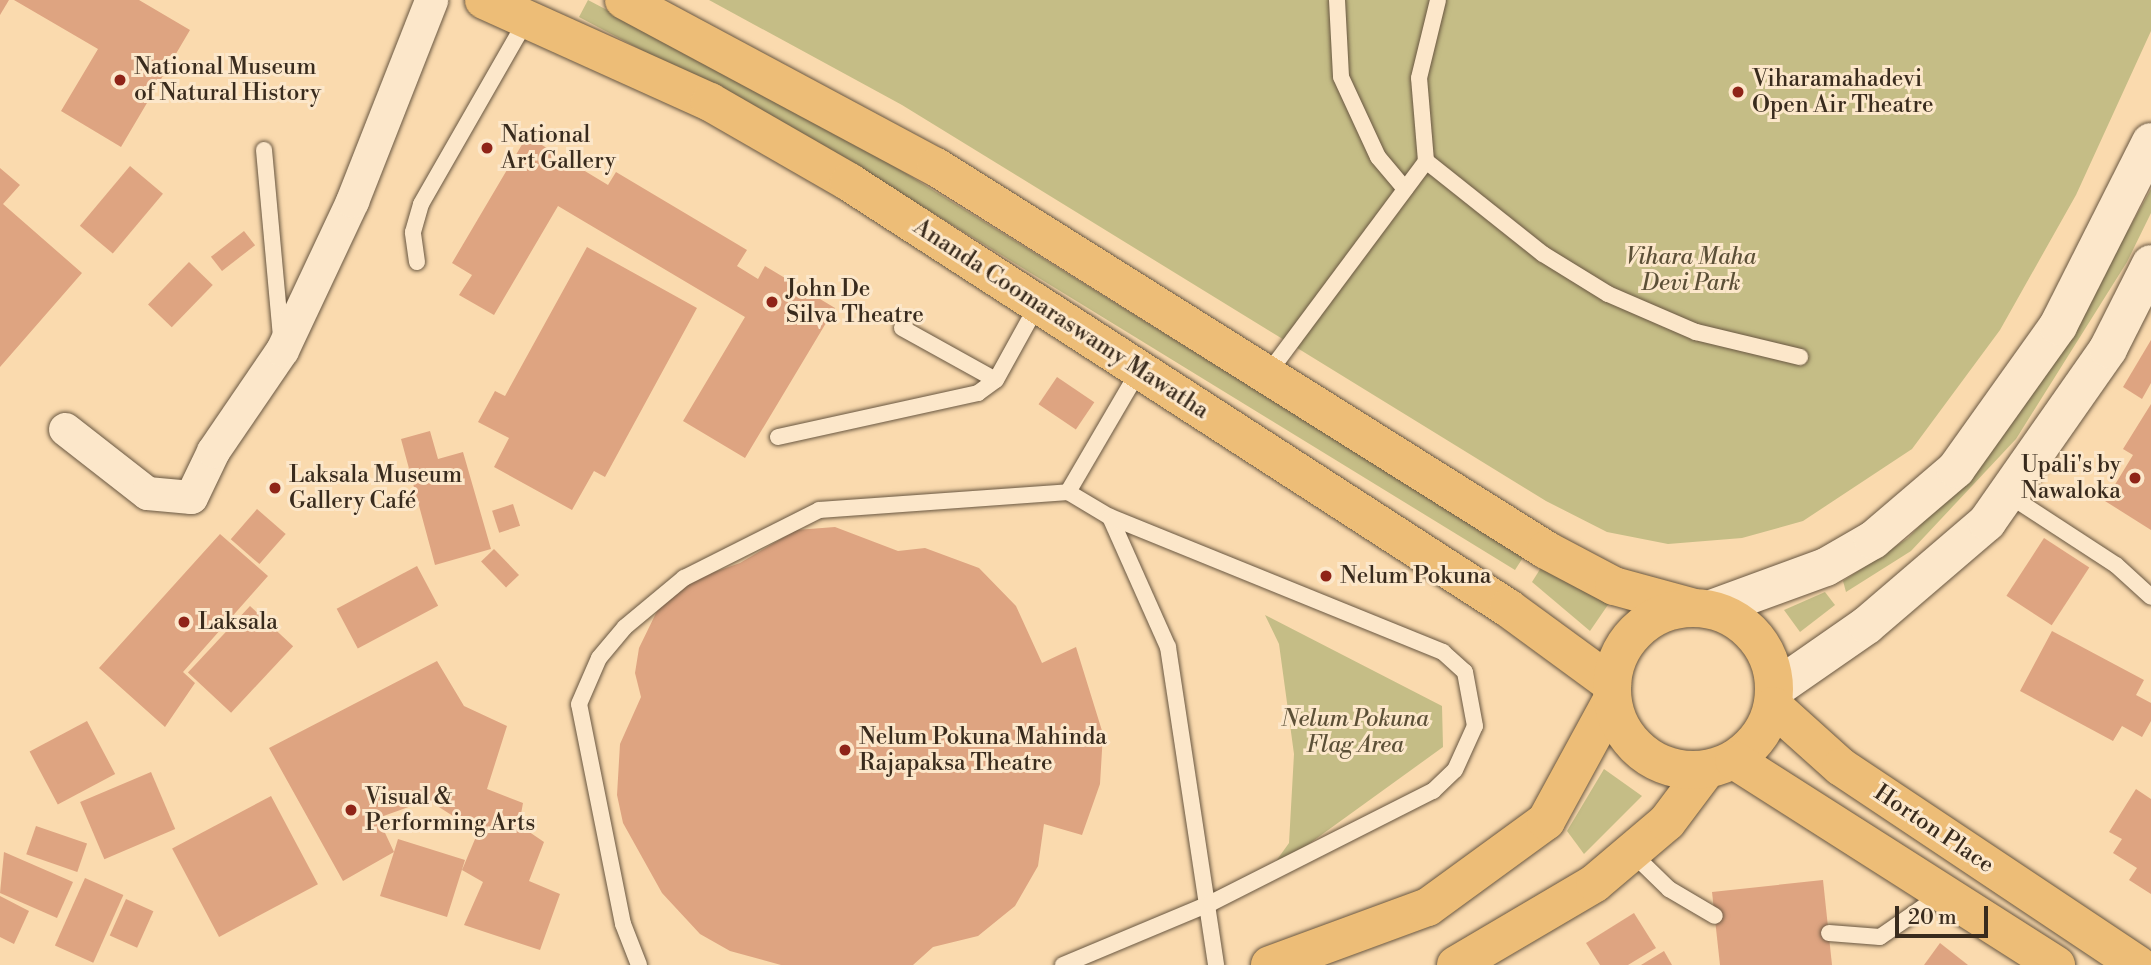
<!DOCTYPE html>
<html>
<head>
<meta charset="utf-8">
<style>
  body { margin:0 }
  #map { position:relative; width:2151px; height:965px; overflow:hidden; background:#fadaae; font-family:"Libre Bodoni",serif }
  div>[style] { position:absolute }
  .green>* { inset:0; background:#c5bd86 }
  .building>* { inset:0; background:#dea481; transform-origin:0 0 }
  .roads { filter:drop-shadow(0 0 2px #695741) drop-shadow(0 0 2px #695741) }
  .service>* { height:16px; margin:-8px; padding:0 8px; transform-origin:8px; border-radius:8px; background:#fce7ca }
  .minor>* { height:33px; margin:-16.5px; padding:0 16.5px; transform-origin:16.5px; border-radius:16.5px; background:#fce7ca }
  .secondary>* { height:38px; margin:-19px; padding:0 19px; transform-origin:19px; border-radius:19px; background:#fce7ca }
  .primary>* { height:38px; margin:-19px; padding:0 19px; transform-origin:19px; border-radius:19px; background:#edbd77 }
  .trunk>* { height:38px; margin:-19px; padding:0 19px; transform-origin:19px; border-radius:19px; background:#edbd77 }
  .trunk>.ring { margin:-19px; padding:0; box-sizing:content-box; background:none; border:38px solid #edbd77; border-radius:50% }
  .dots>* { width:19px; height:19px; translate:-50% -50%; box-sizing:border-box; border:4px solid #fce7ca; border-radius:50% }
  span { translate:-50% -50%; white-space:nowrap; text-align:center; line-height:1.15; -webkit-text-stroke:6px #fce7ca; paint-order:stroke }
  .poi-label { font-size:23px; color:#392b1d }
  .left { translate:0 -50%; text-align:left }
  .right { translate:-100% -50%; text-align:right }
  .park-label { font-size:23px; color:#5c5037; font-style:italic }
  .street-label { font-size:23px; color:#392b1d }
  .scale { position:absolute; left:1895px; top:906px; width:93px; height:32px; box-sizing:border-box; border:4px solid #392b1d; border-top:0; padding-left:9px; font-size:21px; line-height:24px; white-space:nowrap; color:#392b1d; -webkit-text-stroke:5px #fce7ca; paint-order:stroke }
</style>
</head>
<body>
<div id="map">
  <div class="green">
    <i style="clip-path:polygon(588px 0,839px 132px,1524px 556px,1515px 570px,827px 148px,579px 17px)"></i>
    <i style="clip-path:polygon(709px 0,2151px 0,2151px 31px,2076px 195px,2000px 330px,1912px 449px,1803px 521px,1742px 538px,1668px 544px,1607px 532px,1546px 501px,902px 105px)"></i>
    <i style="clip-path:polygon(2151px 189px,2151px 213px,2127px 262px,2016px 439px,1911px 551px,1846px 592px,1843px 581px,1908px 538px,1981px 462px,2060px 353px)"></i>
    <i style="clip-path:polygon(1542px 566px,1612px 599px,1590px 631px,1532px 582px)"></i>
    <i style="clip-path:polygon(1825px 592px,1835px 605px,1800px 632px,1784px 610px)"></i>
    <i style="clip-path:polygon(1265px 615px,1442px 706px,1443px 747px,1266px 875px,1289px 843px,1294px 754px,1279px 644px)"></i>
    <i style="clip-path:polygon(1604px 769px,1642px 796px,1584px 854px,1567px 831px)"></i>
  </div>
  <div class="building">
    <i style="clip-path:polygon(0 0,9px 0,0 15px)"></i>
    <i style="clip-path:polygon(14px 0,139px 0,190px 30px,121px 147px,61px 111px,98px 49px)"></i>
    <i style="clip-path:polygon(527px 136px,608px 185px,616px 172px,747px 250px,737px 266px,758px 279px,765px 266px,835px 308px,745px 458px,683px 421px,745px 317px,558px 206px,494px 315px,459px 295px,472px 275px,452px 263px)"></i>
    <i style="left:130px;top:166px;width:43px;height:78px;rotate:40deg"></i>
    <i style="clip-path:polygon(0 168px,20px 185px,3px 204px,82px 273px,0 367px)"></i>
    <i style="left:244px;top:231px;width:18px;height:42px;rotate:52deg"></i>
    <i style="clip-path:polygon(587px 247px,697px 308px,605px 477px,594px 471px,572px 510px,494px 467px,509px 438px,478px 422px,495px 391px,505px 396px)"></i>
    <i style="left:189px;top:262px;width:33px;height:59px;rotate:44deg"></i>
    <i style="clip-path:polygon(2151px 340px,2151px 383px,2142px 399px,2123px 387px)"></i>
    <i style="left:1057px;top:377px;width:45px;height:33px;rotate:34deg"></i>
    <i style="clip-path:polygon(2151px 404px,2151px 530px,2105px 501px,2133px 455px,2123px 449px)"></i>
    <i style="clip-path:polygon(430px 431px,438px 459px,463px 452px,491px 549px,435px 565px,401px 439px)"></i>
    <i style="left:513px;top:504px;width:23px;height:22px;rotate:72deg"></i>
    <i style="left:257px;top:509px;width:38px;height:40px;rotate:41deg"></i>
    <i style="clip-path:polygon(835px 527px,898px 551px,925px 548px,979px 568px,1016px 606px,1042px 663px,1076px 647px,1103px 734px,1100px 784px,1082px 835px,1044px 824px,1038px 866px,1015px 906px,978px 936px,933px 947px,913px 965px,781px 965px,730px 951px,700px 934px,662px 893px,623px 823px,617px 795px,620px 744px,641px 697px,635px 673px,639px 648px,658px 609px,697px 578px,740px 563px,796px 530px)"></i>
    <i style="clip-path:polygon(220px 534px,268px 576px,183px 672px,195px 683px,165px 727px,99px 668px)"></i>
    <i style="left:2044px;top:538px;width:54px;height:69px;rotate:33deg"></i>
    <i style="left:494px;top:549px;width:36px;height:18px;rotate:46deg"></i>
    <i style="left:417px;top:566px;width:45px;height:91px;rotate:62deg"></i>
    <i style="left:250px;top:606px;width:59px;height:91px;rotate:43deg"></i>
    <i style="clip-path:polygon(2052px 631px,2144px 680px,2136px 695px,2151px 703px,2151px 721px,2142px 737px,2122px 726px,2113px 741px,2020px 691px)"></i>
    <i style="clip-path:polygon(437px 661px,464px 706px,507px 726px,487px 789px,523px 803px,519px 825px,544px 842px,529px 881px,560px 894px,540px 950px,464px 925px,483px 882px,462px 870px,478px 832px,428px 800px,378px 818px,394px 852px,398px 839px,465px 860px,447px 917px,380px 896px,394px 852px,343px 881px,269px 748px)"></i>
    <i style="left:87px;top:721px;width:60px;height:65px;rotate:62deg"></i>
    <i style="left:151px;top:772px;width:62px;height:77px;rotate:67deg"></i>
    <i style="clip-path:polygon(2136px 789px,2151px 799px,2151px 894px,2129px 880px,2137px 868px,2113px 853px,2122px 839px,2109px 832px)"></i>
    <i style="left:271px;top:796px;width:100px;height:112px;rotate:62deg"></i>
    <i style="left:36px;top:826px;width:54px;height:30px;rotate:19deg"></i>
    <i style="clip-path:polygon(4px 852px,73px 882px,57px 918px,0 893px)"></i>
    <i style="left:85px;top:878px;width:42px;height:74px;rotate:24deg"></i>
    <i style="clip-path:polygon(1823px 880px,1832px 965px,1720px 965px,1712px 892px)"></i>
    <i style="clip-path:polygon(0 896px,29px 911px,14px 944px,0 937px)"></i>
    <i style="left:126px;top:899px;width:30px;height:40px;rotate:24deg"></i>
    <i style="clip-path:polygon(1634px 913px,1656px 948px,1628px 965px,1600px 965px,1586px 943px)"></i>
    <i style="clip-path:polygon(1940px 943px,1968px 965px,1924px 965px)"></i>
    <i style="clip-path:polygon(1664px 951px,1672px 965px,1641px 965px)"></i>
  </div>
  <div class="roads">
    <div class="service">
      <i style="left:1337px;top:0;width:77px;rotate:87deg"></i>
      <i style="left:1341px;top:77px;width:88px;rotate:65.2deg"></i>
      <i style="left:1378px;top:157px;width:42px;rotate:49.8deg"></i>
      <i style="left:264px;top:150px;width:187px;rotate:84.8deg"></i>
      <i style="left:1426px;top:161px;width:149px;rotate:38.5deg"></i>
      <i style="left:1543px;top:254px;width:76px;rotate:31.6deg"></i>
      <i style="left:1608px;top:294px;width:96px;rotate:23.4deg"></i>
      <i style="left:1696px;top:332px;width:107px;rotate:13.5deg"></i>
      <i style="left:417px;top:262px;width:30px;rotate:-98deg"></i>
      <i style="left:413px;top:232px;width:29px;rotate:-74deg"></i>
      <i style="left:421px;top:204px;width:211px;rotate:-60.2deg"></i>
      <i style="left:902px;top:328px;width:107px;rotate:29deg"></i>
      <i style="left:1266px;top:376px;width:268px;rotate:-53.3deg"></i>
      <i style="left:1426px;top:161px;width:83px;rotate:-94.8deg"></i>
      <i style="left:1419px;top:78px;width:80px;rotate:-76.3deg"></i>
      <i style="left:778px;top:437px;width:205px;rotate:-12.4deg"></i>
      <i style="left:978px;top:393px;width:22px;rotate:-36deg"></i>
      <i style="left:996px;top:380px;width:87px;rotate:-61.1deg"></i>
      <i style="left:1068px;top:492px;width:143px;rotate:-59.7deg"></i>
      <i style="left:2007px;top:494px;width:130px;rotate:33.1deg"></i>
      <i style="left:2116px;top:565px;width:47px;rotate:42.4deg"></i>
      <i style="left:1632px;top:853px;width:52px;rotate:44.2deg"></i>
      <i style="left:1669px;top:889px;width:53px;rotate:30.4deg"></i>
      <i style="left:1829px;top:933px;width:51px;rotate:4.5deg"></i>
      <i style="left:1880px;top:937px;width:75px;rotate:-34.7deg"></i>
      <i style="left:639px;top:965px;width:44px;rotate:-111.3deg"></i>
      <i style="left:623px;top:924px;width:224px;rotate:-101.3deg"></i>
      <i style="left:579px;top:704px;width:50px;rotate:-66.5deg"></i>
      <i style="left:599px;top:658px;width:40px;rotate:-50deg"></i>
      <i style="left:625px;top:627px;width:77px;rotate:-39.7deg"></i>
      <i style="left:684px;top:578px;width:151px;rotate:-26.7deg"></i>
      <i style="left:819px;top:510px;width:250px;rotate:-4.1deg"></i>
      <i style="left:1068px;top:492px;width:49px;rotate:30.8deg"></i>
      <i style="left:1110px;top:517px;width:142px;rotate:66deg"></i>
      <i style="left:1168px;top:647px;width:322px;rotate:81.4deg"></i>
      <i style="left:1063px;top:965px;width:160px;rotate:-22.7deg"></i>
      <i style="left:1211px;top:903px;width:249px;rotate:-26.8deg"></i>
      <i style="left:1433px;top:791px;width:30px;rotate:-44deg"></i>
      <i style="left:1455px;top:770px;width:48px;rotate:-65.6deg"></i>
      <i style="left:1475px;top:726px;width:55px;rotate:-100.5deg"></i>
      <i style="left:1465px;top:672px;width:30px;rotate:-138deg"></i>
      <i style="left:1443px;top:652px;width:359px;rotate:-157.9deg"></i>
    </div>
    <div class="minor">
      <i style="left:65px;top:429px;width:104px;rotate:38deg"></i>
      <i style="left:147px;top:493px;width:44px;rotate:5.2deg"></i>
      <i style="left:191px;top:497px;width:51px;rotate:-64.4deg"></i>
      <i style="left:213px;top:451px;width:122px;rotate:-55.7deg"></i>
      <i style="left:282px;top:350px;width:165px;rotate:-64.8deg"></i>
      <i style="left:352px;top:201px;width:216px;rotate:-68.5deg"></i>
    </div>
    <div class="secondary">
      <i style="left:1711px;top:609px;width:122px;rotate:-20.1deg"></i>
      <i style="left:1826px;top:567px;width:54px;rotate:-29.9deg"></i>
      <i style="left:1873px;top:540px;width:109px;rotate:-40.5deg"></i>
      <i style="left:1956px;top:469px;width:176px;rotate:-54.5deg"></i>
      <i style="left:2058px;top:326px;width:206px;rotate:-63.2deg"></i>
      <i style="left:1775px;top:689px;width:112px;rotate:-34.8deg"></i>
      <i style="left:1867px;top:625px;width:158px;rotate:-40.6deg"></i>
      <i style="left:1987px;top:522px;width:211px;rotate:-55deg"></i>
      <i style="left:2108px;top:349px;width:95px;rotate:-63.2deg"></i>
    </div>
    <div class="primary">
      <i style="left:1270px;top:965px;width:168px;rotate:-20.2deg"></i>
      <i style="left:1428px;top:907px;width:146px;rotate:-36.1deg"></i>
      <i style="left:1546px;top:821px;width:138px;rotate:-61.4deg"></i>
      <i style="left:1456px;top:965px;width:161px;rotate:-30.5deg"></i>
      <i style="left:1595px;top:883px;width:94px;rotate:-40.3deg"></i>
      <i style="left:1667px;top:822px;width:65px;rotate:-53.1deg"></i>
    </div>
    <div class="trunk">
      <i style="left:484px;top:0;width:248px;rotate:24.3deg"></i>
      <i style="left:710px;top:102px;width:160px;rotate:29.9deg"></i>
      <i style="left:849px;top:182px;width:785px;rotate:32.88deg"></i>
      <i style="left:1508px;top:608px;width:129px;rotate:36.2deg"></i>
      <i style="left:624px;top:0;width:354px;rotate:28.2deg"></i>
      <i style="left:936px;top:167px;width:720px;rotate:32.12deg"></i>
      <i style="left:1546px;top:550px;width:77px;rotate:27.9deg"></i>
      <i style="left:1614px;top:586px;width:80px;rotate:15.3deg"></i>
      <i class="ring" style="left:1612px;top:608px;width:124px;height:124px"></i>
      <i style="left:1773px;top:706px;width:91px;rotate:41.9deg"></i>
      <i style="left:1841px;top:767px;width:357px;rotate:33.7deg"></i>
      <i style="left:1734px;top:760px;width:382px;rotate:32.5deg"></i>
    </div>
  </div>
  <div class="dots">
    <i style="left:120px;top:80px;background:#8f2418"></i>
    <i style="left:1738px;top:92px;background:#8f2418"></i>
    <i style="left:487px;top:148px;background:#8f2418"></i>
    <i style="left:772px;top:302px;background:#8f2418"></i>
    <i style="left:2135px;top:478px;background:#8f2418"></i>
    <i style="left:275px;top:488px;background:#8f2418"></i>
    <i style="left:1326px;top:576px;background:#8f2418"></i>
    <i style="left:184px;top:622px;background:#8f2418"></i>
    <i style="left:845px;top:750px;background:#8f2418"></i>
    <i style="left:351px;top:810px;background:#8f2418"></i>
  </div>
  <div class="poi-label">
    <span class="left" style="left:134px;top:80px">National Museum<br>of Natural History</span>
    <span class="left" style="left:1752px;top:92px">Viharamahadevi<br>Open Air Theatre</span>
    <span class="left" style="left:501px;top:148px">National<br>Art Gallery</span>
    <span class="left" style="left:786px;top:302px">John De<br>Silva Theatre</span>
    <span class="right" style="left:2121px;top:478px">Upali's by<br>Nawaloka</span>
    <span class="left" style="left:289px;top:488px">Laksala Museum<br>Gallery Café</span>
    <span class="left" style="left:1340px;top:576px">Nelum Pokuna</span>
    <span class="left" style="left:198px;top:622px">Laksala</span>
    <span class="left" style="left:859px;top:750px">Nelum Pokuna Mahinda<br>Rajapaksa Theatre</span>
    <span class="left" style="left:365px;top:810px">Visual &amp;<br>Performing Arts</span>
  </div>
  <div class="park-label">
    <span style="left:1691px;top:270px">Vihara Maha<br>Devi Park</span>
    <span style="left:1355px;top:732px">Nelum Pokuna<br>Flag Area</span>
  </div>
  <div class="street-label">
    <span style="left:1061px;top:319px;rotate:33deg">Ananda Coomaraswamy Mawatha</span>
    <span style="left:1934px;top:829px;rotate:34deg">Horton Place</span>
  </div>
  <div class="scale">20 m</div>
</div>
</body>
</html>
